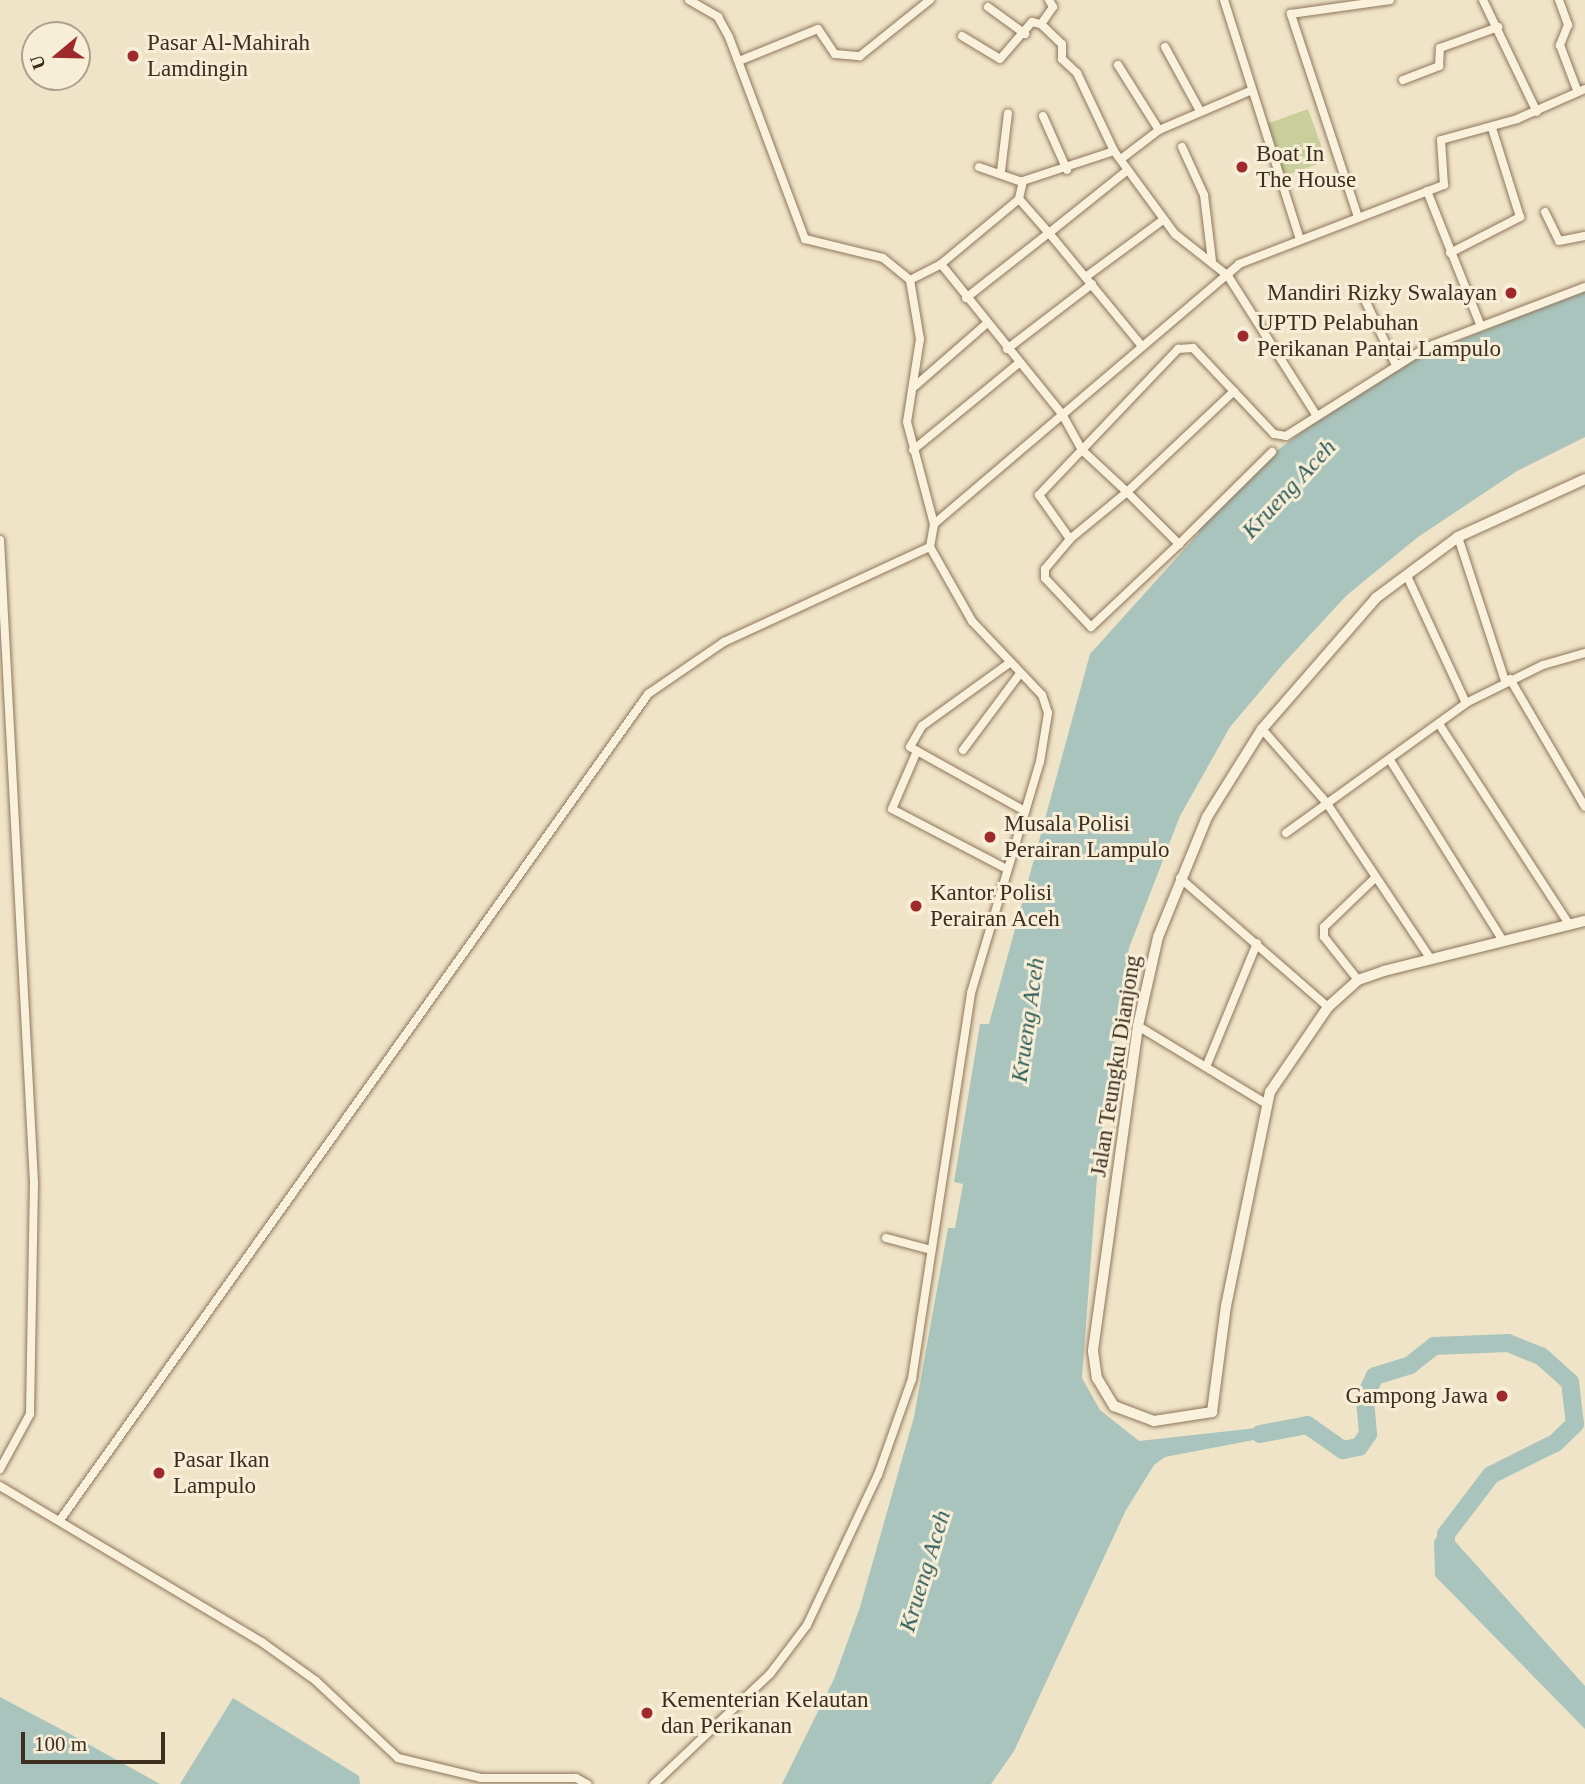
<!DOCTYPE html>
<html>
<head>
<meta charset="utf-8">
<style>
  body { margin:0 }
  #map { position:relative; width:1585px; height:1784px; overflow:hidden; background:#f0e4c8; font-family:"Times New Roman",serif }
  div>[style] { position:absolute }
  .green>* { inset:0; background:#c9cf9b; transform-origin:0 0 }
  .water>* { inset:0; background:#a9c4bc }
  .river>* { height:18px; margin:-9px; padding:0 9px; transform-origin:9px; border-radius:9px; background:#a9c4bc }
  .roads { filter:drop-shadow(0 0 2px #8d765c) drop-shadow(0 0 2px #8d765c) }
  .minor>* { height:8px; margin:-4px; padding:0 4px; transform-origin:4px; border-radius:4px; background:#faf1dc }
  .tertiary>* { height:10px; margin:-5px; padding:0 5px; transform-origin:5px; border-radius:5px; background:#faf1dc }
  .dots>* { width:19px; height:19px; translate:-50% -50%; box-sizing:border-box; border:4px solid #f7eed8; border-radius:50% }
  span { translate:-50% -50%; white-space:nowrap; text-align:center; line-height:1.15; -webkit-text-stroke:6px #f7eed8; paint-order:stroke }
  .poi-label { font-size:23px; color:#3d2e20 }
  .left { translate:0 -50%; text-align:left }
  .right { translate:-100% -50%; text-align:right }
  .street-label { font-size:23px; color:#3d2e20 }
  .water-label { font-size:24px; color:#2f5d5a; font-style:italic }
  .north { position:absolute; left:21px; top:21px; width:70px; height:70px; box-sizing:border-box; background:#f7eed8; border:2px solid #ada18e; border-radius:50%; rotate:251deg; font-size:19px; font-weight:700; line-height:28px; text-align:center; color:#3d2e20 }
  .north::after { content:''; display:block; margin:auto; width:24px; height:32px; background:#9e2a2b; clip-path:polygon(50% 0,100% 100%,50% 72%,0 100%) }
  .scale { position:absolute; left:21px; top:1732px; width:144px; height:32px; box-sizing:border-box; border:4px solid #3d2e20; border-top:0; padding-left:9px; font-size:21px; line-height:24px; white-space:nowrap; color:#3d2e20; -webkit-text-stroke:5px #f7eed8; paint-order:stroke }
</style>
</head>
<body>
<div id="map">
  <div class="green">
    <i style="left:1308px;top:109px;width:55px;height:50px;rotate:70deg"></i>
  </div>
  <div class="water">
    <i style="clip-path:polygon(1585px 290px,1585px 437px,1517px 471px,1418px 537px,1347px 595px,1284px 663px,1230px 727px,1180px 816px,1129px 948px,1099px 1151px,1082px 1378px,1100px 1410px,1139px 1441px,1283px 1425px,1285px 1434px,1165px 1457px,1154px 1465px,1126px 1510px,1014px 1751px,991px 1784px,782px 1784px,834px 1679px,860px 1607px,914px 1417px,948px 1228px,955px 1228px,963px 1184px,954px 1182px,980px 1024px,989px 1024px,1090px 654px,1199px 533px,1199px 522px,1279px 449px,1382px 372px)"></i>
    <i style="clip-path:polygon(1443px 1528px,1585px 1686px,1585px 1729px,1435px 1576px,1434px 1541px)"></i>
    <i style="clip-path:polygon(0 1697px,70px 1734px,160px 1784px,0 1784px)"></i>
    <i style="clip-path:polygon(233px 1698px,359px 1776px,360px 1784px,180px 1784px)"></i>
  </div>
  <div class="river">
    <i style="left:1260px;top:1434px;width:48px;rotate:-10.8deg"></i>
    <i style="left:1307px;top:1425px;width:44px;rotate:34.8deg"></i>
    <i style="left:1343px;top:1450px;width:16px;rotate:-11deg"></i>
    <i style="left:1359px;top:1447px;width:16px;rotate:-55deg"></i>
    <i style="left:1368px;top:1434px;width:37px;rotate:-95deg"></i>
    <i style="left:1365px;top:1397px;width:23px;rotate:-65deg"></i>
    <i style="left:1375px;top:1376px;width:37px;rotate:-17deg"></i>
    <i style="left:1410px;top:1365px;width:31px;rotate:-38deg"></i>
    <i style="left:1434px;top:1346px;width:74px;rotate:-2.3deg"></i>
    <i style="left:1508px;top:1343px;width:35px;rotate:22deg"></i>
    <i style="left:1541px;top:1356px;width:39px;rotate:42deg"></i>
    <i style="left:1570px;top:1382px;width:42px;rotate:83.2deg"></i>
    <i style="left:1575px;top:1424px;width:28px;rotate:136deg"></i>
    <i style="left:1555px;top:1443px;width:72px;rotate:153.4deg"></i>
    <i style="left:1491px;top:1475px;width:74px;rotate:127.3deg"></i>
    <i style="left:1446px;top:1534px;width:20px;rotate:90deg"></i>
  </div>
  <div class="roads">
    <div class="minor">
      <i style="left:689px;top:0;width:34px;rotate:30deg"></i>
      <i style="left:718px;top:17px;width:23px;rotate:61deg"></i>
      <i style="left:729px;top:37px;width:216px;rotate:69.4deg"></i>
      <i style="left:805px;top:239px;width:80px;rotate:13.7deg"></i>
      <i style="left:883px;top:258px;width:35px;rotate:39deg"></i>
      <i style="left:910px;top:280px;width:60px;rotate:80.4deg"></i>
      <i style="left:920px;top:339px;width:84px;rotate:98.9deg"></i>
      <i style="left:907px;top:422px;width:106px;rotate:75.2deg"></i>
      <i style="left:934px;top:524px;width:401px;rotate:-40.4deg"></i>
      <i style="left:1239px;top:264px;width:220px;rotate:-21.1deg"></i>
      <i style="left:1444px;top:185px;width:45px;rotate:-93.8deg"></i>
      <i style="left:1441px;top:140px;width:79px;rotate:-15.4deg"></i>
      <i style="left:1517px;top:119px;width:74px;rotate:-23.8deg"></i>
      <i style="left:1049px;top:0;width:8px;rotate:60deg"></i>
      <i style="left:1053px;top:7px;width:21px;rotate:125deg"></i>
      <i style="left:1041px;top:24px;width:29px;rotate:44deg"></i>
      <i style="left:1062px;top:44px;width:15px;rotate:90deg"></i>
      <i style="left:1062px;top:59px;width:21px;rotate:43deg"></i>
      <i style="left:1077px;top:73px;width:86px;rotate:64.6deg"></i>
      <i style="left:1114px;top:151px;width:103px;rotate:53.7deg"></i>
      <i style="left:1175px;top:234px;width:68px;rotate:38.4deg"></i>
      <i style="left:1228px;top:276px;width:166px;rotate:57.6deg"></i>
      <i style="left:1224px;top:0;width:249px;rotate:72.4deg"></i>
      <i style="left:1483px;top:0;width:124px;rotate:64.3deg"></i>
      <i style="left:1559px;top:0;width:27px;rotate:70deg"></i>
      <i style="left:1568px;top:25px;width:22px;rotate:112deg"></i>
      <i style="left:1560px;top:45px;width:48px;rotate:69.3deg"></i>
      <i style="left:988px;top:7px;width:46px;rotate:36.1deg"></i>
      <i style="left:962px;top:36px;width:44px;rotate:31.2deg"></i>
      <i style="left:1000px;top:59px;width:49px;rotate:-49.1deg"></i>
      <i style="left:1032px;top:22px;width:9px;rotate:13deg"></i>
      <i style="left:1165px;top:47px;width:71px;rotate:61.3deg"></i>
      <i style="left:739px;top:61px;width:85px;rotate:-22.1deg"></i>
      <i style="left:818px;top:29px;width:30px;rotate:56deg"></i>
      <i style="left:835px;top:54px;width:25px;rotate:5deg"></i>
      <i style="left:860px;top:56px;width:90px;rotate:-38.7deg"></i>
      <i style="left:1118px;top:65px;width:77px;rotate:57.8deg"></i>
      <i style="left:1403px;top:80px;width:39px;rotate:-21deg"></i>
      <i style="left:1439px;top:66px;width:18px;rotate:-87deg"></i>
      <i style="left:1440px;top:48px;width:62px;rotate:-19.9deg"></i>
      <i style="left:1043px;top:116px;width:59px;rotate:66deg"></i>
      <i style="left:1182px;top:147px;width:53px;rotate:65.4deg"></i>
      <i style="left:1204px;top:195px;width:66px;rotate:83.1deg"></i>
      <i style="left:1114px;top:151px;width:96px;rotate:161.8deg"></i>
      <i style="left:1023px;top:181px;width:18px;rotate:103deg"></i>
      <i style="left:1019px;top:199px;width:45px;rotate:48.6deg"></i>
      <i style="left:1049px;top:233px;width:101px;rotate:-38.6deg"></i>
      <i style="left:1121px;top:159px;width:48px;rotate:-37.3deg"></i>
      <i style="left:1159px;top:130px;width:99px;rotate:-23.2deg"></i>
      <i style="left:979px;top:167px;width:46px;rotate:19.2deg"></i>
      <i style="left:1001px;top:171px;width:58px;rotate:-83.1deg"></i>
      <i style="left:1427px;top:191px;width:143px;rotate:68.3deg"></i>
      <i style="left:1545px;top:212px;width:32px;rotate:64deg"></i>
      <i style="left:1559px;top:241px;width:26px;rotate:-11deg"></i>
      <i style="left:1357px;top:214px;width:211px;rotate:-108.3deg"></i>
      <i style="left:1291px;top:14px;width:100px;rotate:-8deg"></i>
      <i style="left:1450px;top:253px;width:79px;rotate:-27.2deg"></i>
      <i style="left:1520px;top:217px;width:93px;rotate:-107.5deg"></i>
      <i style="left:941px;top:264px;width:193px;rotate:51.1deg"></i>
      <i style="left:1062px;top:414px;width:41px;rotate:60.9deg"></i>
      <i style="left:1082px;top:450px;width:62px;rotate:43deg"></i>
      <i style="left:1127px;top:492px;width:74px;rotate:45deg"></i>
      <i style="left:1179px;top:544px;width:121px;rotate:136.7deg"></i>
      <i style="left:1091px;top:627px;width:67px;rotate:-133.2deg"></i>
      <i style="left:1045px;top:578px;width:9px;rotate:-90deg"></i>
      <i style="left:1045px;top:569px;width:39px;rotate:-50deg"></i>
      <i style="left:1070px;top:539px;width:74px;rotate:-39.5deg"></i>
      <i style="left:1127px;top:492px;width:147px;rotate:-43.3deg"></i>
      <i style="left:1087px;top:276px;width:94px;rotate:-36.4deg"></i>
      <i style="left:910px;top:280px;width:35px;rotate:-27deg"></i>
      <i style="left:941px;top:264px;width:102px;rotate:-39.8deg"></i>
      <i style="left:966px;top:298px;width:105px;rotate:-38.1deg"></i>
      <i style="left:1049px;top:233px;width:145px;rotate:50.6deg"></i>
      <i style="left:1364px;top:298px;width:72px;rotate:64.5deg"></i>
      <i style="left:1007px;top:349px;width:107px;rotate:-37.4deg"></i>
      <i style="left:915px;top:386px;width:94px;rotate:-41.1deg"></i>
      <i style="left:913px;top:450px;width:137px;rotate:-39.4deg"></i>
      <i style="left:1458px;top:537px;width:151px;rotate:71.9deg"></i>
      <i style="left:1070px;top:539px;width:54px;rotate:-125.2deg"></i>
      <i style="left:1039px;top:495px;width:202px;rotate:-46.4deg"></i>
      <i style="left:1178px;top:349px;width:15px;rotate:-4deg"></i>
      <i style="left:1193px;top:348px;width:118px;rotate:46.7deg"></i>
      <i style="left:1274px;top:434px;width:12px;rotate:9deg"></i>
      <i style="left:1286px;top:436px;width:167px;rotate:-32.3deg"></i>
      <i style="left:1427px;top:347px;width:169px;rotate:-20.8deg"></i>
      <i style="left:0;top:540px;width:644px;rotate:86.97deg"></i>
      <i style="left:34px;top:1183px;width:231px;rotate:91deg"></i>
      <i style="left:30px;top:1414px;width:63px;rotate:118.6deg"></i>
      <i style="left:1179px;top:544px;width:131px;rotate:-44.7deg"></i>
      <i style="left:1407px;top:576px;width:140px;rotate:65.1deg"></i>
      <i style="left:1008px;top:664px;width:106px;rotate:144.2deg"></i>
      <i style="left:922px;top:726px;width:24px;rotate:120deg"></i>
      <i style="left:910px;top:747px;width:132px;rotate:29.1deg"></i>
      <i style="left:1510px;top:679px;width:148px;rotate:59.6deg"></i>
      <i style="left:1439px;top:724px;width:239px;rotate:57deg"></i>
      <i style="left:1262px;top:729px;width:97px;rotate:48.8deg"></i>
      <i style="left:1326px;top:802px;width:187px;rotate:56.3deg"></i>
      <i style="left:963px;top:750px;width:94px;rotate:-53.3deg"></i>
      <i style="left:917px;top:751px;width:63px;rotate:113.3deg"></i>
      <i style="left:892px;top:809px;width:130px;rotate:27.6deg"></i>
      <i style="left:1390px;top:760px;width:213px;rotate:58deg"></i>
      <i style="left:1286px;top:833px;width:222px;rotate:-35.8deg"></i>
      <i style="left:1466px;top:703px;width:86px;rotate:-26.3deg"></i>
      <i style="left:1543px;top:665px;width:44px;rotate:-15.9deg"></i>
      <i style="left:1180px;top:878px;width:196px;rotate:41.1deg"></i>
      <i style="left:1358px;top:980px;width:55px;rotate:-128.3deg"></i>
      <i style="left:1324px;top:937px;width:10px;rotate:-90deg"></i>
      <i style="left:1324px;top:927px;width:72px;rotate:-43.9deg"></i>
      <i style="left:1138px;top:1026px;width:151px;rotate:31.2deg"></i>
      <i style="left:1206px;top:1067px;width:134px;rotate:-67.6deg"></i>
      <i style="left:886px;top:1238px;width:47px;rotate:14.9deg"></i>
      <i style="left:0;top:1486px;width:306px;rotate:30.8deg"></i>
      <i style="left:263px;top:1643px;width:65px;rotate:35.6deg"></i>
      <i style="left:316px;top:1681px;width:112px;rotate:43.2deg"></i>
      <i style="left:398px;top:1758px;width:85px;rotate:13.5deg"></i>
      <i style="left:481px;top:1778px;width:95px"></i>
      <i style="left:576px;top:1778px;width:13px;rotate:29deg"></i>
      <i style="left:60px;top:1520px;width:1014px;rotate:-54.55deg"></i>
      <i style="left:648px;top:694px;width:92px;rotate:-34.4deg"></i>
      <i style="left:724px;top:642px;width:227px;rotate:-24.8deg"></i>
      <i style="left:654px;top:1784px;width:160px;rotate:-43.5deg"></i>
      <i style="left:770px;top:1674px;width:61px;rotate:-52.9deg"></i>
      <i style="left:807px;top:1625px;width:166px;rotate:-64.7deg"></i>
      <i style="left:878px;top:1475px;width:102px;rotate:-70.5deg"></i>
      <i style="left:912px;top:1379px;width:390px;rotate:-81.3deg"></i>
      <i style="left:971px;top:993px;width:241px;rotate:-73.4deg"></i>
      <i style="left:1040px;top:762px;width:50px;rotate:-80.7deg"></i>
      <i style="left:1048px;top:713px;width:19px;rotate:-108deg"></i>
      <i style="left:1042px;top:695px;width:102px;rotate:-133.4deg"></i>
      <i style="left:972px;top:621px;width:85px;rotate:-119.6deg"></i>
      <i style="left:930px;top:547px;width:23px;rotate:-80deg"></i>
    </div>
    <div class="tertiary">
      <i style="left:1585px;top:479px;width:140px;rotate:155.5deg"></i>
      <i style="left:1458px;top:537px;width:102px;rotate:143.4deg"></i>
      <i style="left:1376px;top:598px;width:174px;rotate:131deg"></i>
      <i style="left:1262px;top:729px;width:104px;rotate:122deg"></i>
      <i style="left:1207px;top:817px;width:130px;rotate:112.2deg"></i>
      <i style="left:1158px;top:937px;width:91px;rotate:102.7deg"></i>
      <i style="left:1138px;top:1026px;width:328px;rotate:97.9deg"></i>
      <i style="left:1093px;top:1351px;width:27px;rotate:82deg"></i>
      <i style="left:1097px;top:1378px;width:33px;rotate:59deg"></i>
      <i style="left:1114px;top:1406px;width:43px;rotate:20.6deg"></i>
      <i style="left:1154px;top:1421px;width:59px;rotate:-8.8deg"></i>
      <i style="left:1212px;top:1412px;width:107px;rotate:-82.5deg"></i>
      <i style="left:1226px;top:1306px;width:218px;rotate:-78.4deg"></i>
      <i style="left:1270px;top:1092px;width:103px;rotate:-55.7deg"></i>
      <i style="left:1328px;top:1007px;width:40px;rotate:-42deg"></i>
      <i style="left:1358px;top:980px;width:28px;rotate:-19deg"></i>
      <i style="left:1384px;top:971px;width:207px;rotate:-14deg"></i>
    </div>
  </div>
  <div class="dots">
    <i style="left:133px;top:56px;background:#9e2a2b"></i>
    <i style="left:1242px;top:167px;background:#9e2a2b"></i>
    <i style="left:1511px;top:293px;background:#9e2a2b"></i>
    <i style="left:1243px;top:336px;background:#9e2a2b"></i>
    <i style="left:990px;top:837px;background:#9e2a2b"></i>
    <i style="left:916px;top:906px;background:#9e2a2b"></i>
    <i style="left:1502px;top:1396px;background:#9e2a2b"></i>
    <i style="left:159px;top:1473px;background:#9e2a2b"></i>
    <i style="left:647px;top:1713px;background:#9e2a2b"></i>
  </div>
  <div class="poi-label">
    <span class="left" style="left:147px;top:56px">Pasar Al-Mahirah<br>Lamdingin</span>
    <span class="left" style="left:1256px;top:167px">Boat In<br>The House</span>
    <span class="right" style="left:1497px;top:293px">Mandiri Rizky Swalayan</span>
    <span class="left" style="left:1257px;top:336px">UPTD Pelabuhan<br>Perikanan Pantai Lampulo</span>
    <span class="left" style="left:1004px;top:837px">Musala Polisi<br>Perairan Lampulo</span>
    <span class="left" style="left:930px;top:906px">Kantor Polisi<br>Perairan Aceh</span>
    <span class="right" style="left:1488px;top:1396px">Gampong Jawa</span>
    <span class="left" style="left:173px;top:1473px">Pasar Ikan<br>Lampulo</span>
    <span class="left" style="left:661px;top:1713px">Kementerian Kelautan<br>dan Perikanan</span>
  </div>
  <div class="street-label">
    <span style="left:1116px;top:1066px;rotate:-81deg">Jalan Teungku Dianjong</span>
  </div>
  <div class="water-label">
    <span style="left:1289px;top:489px;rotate:-47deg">Krueng Aceh</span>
    <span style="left:1028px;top:1020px;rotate:-82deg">Krueng Aceh</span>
    <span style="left:925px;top:1571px;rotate:-73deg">Krueng Aceh</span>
  </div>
  <div class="north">U</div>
  <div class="scale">100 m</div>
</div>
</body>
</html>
